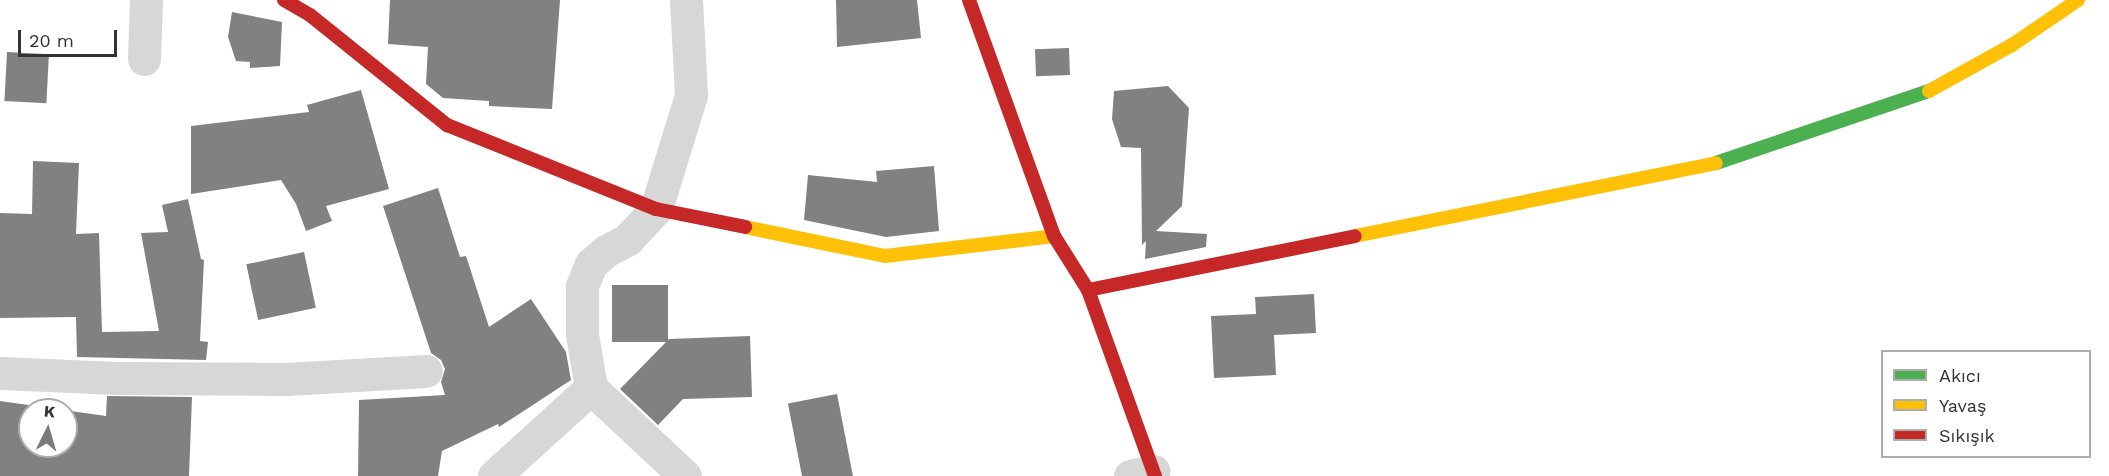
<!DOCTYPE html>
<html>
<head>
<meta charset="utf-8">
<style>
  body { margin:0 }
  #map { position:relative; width:2109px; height:476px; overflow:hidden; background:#fff; font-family:"Work Sans",sans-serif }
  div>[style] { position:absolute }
  .building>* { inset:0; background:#818181; transform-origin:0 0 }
  .street>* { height:33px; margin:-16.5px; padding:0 16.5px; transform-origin:16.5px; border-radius:16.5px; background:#d7d7d7 }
  .fast>* { height:14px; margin:-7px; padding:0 7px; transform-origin:7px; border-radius:7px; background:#4caf50 }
  .slow>* { height:14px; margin:-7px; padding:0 7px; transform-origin:7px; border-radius:7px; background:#ffc107 }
  .jam>* { height:14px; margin:-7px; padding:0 7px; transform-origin:7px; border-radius:7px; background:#c62828 }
  span { translate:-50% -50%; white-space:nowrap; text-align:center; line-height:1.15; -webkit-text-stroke:6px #fff; paint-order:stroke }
  .legend { position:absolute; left:1881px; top:350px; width:210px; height:108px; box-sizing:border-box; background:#fff; border:2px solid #adadad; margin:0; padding:8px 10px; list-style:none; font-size:18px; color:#333 }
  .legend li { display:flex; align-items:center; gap:12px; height:30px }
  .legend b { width:30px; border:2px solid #adadad }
  .north { position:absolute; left:18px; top:398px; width:60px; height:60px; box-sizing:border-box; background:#fff; border:2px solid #adadad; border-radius:50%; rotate:5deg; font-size:16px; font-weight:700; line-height:24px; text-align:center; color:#333 }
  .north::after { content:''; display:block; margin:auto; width:21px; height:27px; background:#7a7a7a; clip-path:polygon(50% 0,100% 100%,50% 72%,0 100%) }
  .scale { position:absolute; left:18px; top:30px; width:99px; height:27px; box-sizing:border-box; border:3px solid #333; border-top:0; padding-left:8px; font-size:18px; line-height:21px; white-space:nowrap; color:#333; -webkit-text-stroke:4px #fff; paint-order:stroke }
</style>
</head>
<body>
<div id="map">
  <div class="building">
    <i style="clip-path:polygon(390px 0,560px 0,552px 109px,489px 106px,489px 101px,443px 98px,426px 84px,428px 47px,388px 44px)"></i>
    <i style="clip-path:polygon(836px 0,917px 0,921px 38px,837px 47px)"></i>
    <i style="clip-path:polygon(232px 12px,282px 22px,280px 66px,250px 68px,250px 62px,236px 61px,228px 37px)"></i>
    <i style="left:1069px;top:48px;width:27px;height:34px;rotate:88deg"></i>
    <i style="left:7px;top:52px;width:42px;height:49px;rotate:3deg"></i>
    <i style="clip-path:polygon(1168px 86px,1189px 108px,1182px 206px,1156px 231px,1207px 234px,1206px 247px,1145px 259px,1146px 241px,1142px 245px,1141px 148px,1121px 147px,1112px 119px,1114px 91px)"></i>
    <i style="clip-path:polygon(361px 90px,389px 189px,326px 206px,332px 221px,306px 231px,296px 204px,281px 180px,191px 194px,191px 126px,309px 112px,307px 105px)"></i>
    <i style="clip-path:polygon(33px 161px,79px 163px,76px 234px,99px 233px,102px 332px,159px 331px,141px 233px,168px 232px,162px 205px,188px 199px,201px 259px,204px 260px,200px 341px,208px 342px,206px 360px,77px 357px,76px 317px,0 318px,0 213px,32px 214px)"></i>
    <i style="clip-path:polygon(934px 166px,939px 231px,886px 237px,804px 220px,808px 175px,877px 182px,876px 171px)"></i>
    <i style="clip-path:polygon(438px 188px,460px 257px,466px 256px,489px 327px,531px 299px,566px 352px,571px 380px,499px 427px,498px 424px,442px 451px,438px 476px,358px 476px,359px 400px,445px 395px,441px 382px,445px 369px,441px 360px,431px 353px,383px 206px)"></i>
    <i style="left:304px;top:252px;width:57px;height:59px;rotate:78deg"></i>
    <i style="left:612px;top:285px;width:56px;height:57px"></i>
    <i style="clip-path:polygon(1314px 294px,1316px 333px,1274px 335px,1276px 375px,1214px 378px,1211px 316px,1256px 314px,1255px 297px)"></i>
    <i style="clip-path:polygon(750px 336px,752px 397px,683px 399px,658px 425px,620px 389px,669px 339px)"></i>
    <i style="left:837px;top:394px;width:84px;height:50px;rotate:79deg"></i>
    <i style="clip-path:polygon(evenodd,107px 396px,192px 397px,189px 476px,0 476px,0 401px,106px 416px,107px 396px,30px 410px,66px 410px,66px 446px,30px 446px,30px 410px)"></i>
  </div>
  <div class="street">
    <i style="left:144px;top:59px;width:59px;rotate:-88.1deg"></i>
    <i style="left:0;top:373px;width:118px;rotate:2.4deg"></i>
    <i style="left:118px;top:378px;width:168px;rotate:0.3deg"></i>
    <i style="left:286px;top:379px;width:140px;rotate:-3.3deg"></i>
    <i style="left:494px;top:476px;width:131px;rotate:-42.2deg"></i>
    <i style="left:685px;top:476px;width:129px;rotate:-136.9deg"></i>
    <i style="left:591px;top:388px;width:55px;rotate:-99.5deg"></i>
    <i style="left:582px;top:334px;width:48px;rotate:-90deg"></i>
    <i style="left:582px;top:286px;width:24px;rotate:-68deg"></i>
    <i style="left:591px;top:264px;width:20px;rotate:-41deg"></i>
    <i style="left:606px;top:251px;width:24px;rotate:-28deg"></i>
    <i style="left:627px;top:240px;width:42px;rotate:-46.9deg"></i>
    <i style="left:656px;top:209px;width:119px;rotate:-72.9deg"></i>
    <i style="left:691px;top:95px;width:95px;rotate:-93deg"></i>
    <i style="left:1130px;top:476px;width:24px;rotate:-12deg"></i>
  </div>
  <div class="fast">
    <i style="left:1716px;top:163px;width:225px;rotate:-18.7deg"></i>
  </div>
  <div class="slow">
    <i style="left:1929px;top:91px;width:95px;rotate:-29deg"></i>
    <i style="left:2012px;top:45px;width:80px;rotate:-34.3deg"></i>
    <i style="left:745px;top:227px;width:143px;rotate:11.7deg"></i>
    <i style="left:885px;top:256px;width:170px;rotate:-6.7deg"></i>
    <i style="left:1355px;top:236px;width:368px;rotate:-11.4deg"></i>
  </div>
  <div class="jam">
    <i style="left:284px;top:0;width:30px;rotate:30deg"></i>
    <i style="left:310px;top:15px;width:176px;rotate:38.8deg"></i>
    <i style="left:447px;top:125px;width:225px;rotate:21.9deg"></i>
    <i style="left:656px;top:209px;width:91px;rotate:11.4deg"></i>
    <i style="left:969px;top:0;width:251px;rotate:70.2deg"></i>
    <i style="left:1054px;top:236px;width:64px;rotate:57.8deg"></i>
    <i style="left:1088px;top:290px;width:198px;rotate:70.2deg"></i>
    <i style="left:1088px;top:290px;width:272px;rotate:-11.4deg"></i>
  </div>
  <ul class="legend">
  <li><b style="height:8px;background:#4caf50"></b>Akıcı</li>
  <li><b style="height:8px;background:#ffc107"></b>Yavaş</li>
  <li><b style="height:8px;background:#c62828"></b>Sıkışık</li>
  </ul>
  <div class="north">K</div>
  <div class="scale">20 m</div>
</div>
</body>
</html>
